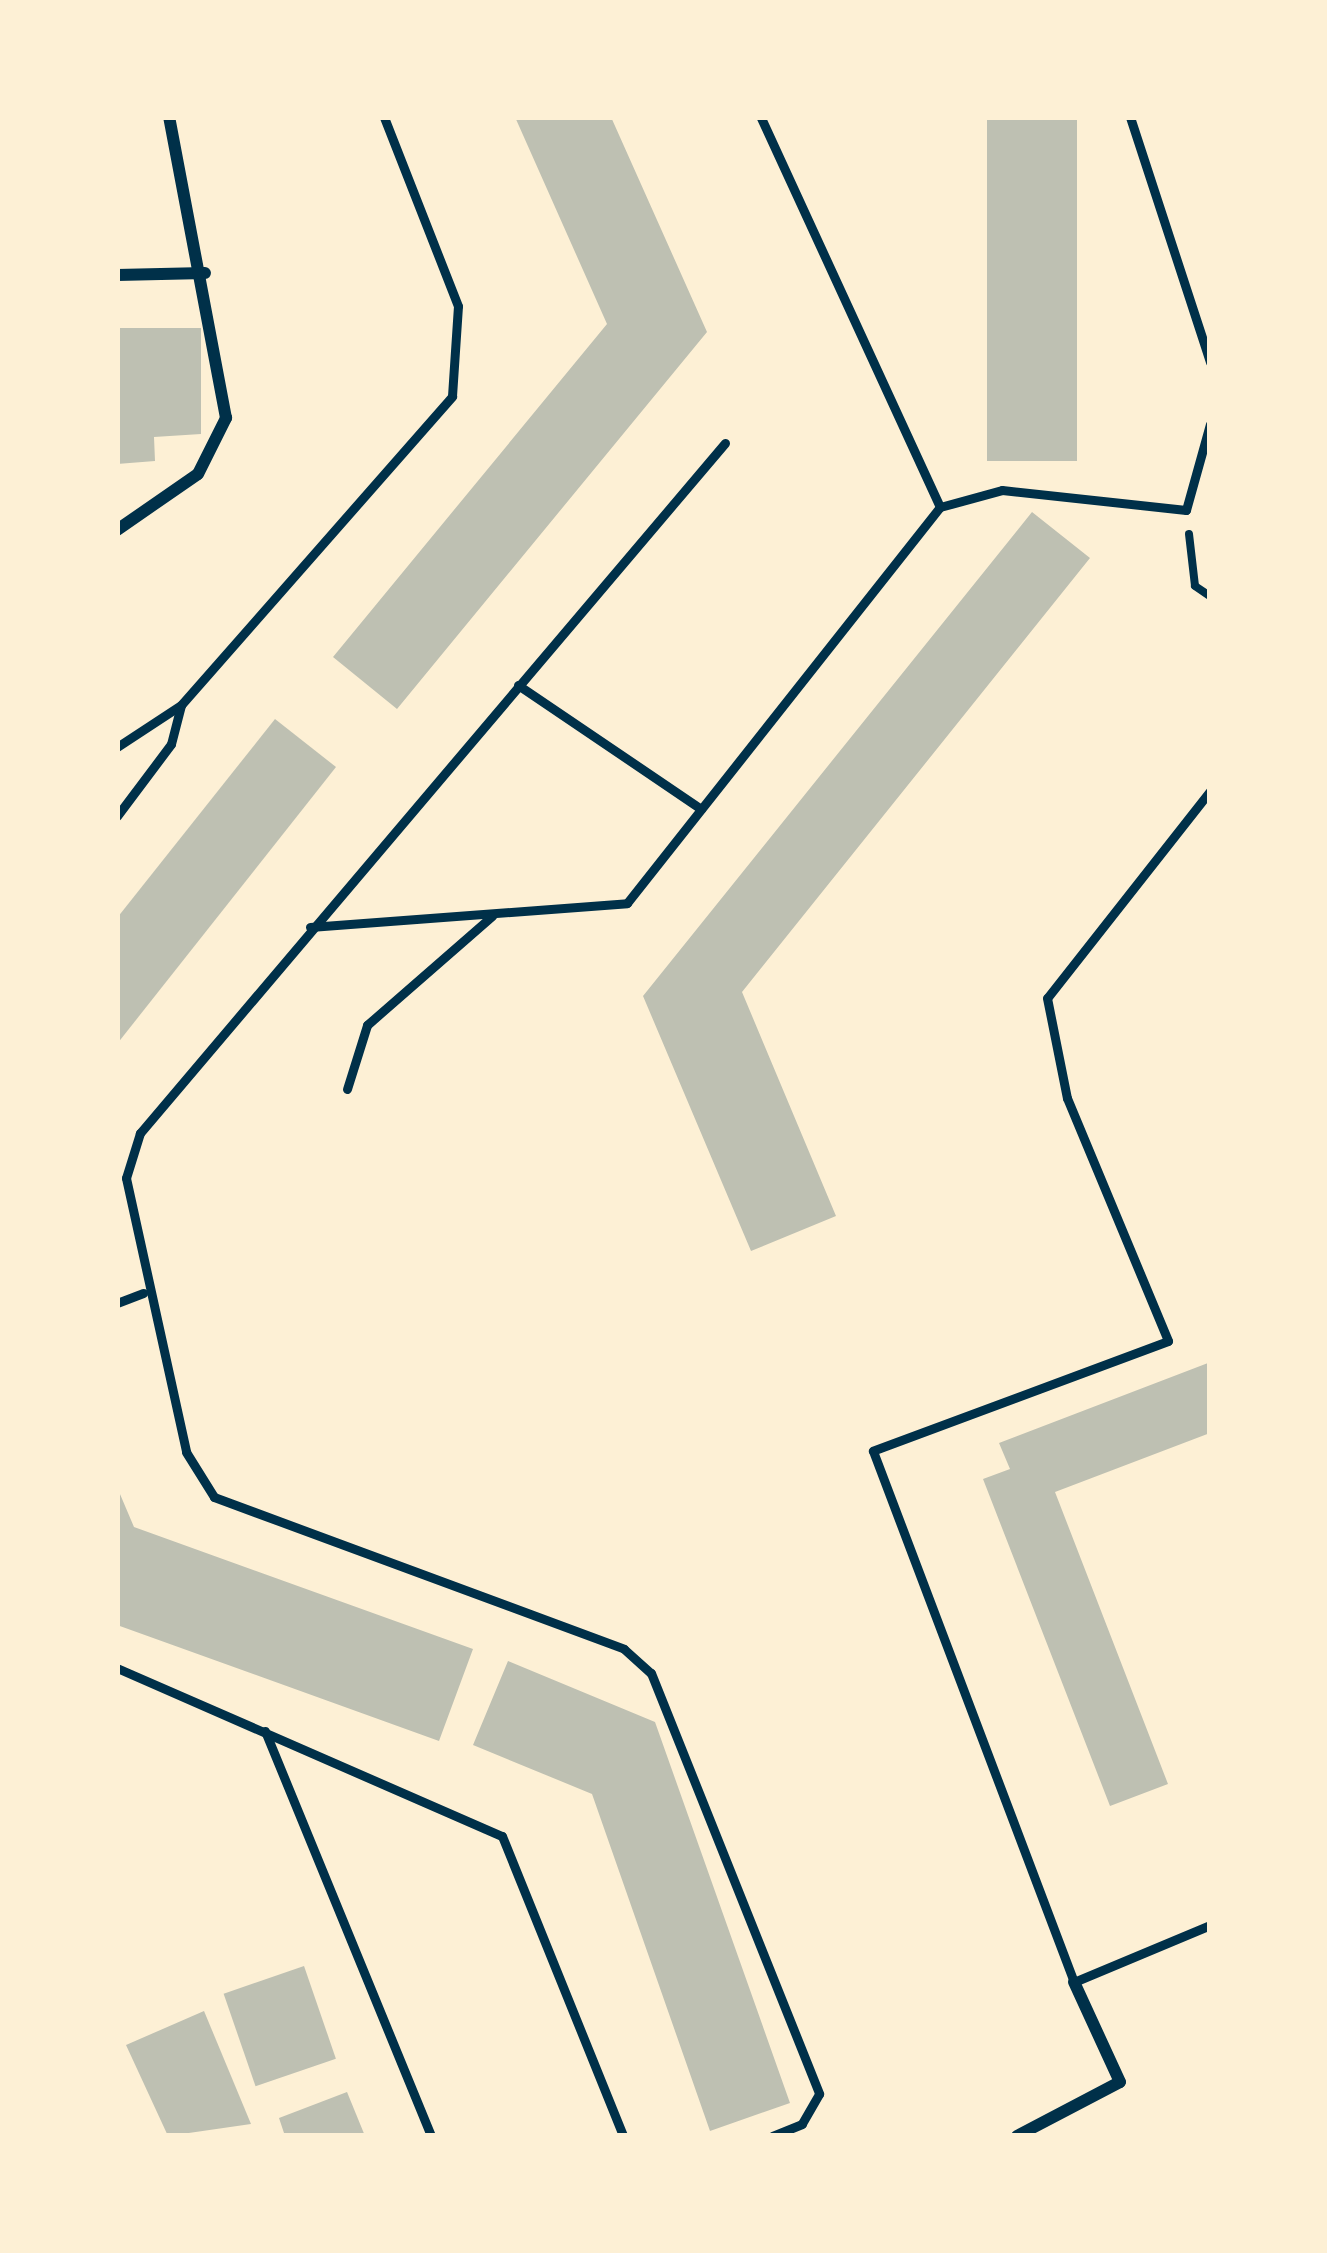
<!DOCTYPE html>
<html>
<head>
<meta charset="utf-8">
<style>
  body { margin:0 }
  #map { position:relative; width:1327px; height:2253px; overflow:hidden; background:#fdf0d5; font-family:"Roboto Condensed",sans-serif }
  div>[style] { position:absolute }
  .building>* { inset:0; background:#bec0b2; transform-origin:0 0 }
  .path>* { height:8px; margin:-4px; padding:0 4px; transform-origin:4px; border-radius:4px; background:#003049 }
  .service>* { height:9px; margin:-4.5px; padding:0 4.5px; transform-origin:4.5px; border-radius:4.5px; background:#003049 }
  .minor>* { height:12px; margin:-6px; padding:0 6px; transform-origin:6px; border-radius:6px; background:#003049 }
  span { translate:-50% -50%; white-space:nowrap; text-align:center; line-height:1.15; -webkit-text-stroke:9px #fdf0d5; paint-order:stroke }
  .frame { position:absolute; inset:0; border:120px solid #fdf0d5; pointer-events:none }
</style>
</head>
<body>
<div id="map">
  <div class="building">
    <i style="clip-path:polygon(515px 117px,611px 117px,707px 332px,397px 709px,333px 657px,607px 324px)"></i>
    <i style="left:987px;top:117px;width:90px;height:344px"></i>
    <i style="clip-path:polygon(117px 328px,201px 328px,201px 434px,154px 437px,155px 461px,117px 464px)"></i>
    <i style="clip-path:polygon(1032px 512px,1090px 558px,742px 992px,836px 1216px,751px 1251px,643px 996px)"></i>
    <i style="clip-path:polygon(275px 719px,336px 767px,117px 1044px,117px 918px)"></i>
    <i style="clip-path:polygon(1208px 1363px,1210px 1433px,1055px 1492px,1168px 1784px,1110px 1806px,983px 1479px,1010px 1469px,999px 1443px)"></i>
    <i style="clip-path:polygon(117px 1487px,134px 1527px,473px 1649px,439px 1741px,117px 1625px)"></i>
    <i style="clip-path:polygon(508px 1661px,655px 1722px,790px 2103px,710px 2131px,592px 1794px,473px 1745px)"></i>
    <i style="left:304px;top:1966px;width:98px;height:85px;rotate:71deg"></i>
    <i style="clip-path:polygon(204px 2011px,251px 2124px,168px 2136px,126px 2045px)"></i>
    <i style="clip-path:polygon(347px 2092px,365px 2136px,285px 2136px,279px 2118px)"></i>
  </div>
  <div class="path">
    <i style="left:1189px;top:534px;width:52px;rotate:83.4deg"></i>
    <i style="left:1195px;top:586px;width:18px;rotate:34deg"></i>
  </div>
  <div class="service">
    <i style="left:1130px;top:117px;width:258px;rotate:71.9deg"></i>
    <i style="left:725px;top:443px;width:905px;rotate:130.29deg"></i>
    <i style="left:140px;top:1133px;width:47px;rotate:107.3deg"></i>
    <i style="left:126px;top:1178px;width:280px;rotate:77.6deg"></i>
    <i style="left:186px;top:1452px;width:53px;rotate:58.1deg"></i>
    <i style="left:214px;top:1497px;width:437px;rotate:20.3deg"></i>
    <i style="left:624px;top:1649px;width:36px;rotate:42deg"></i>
    <i style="left:651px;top:1673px;width:453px;rotate:68.2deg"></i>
    <i style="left:819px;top:2094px;width:34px;rotate:120deg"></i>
    <i style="left:802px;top:2124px;width:32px;rotate:158deg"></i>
    <i style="left:940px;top:507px;width:64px;rotate:-15.3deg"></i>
    <i style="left:1002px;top:490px;width:185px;rotate:6.2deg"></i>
    <i style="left:1186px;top:510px;width:89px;rotate:-74.4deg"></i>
    <i style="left:518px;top:685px;width:221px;rotate:34.1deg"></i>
    <i style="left:117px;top:747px;width:77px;rotate:-33.3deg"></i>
    <i style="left:181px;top:705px;width:411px;rotate:-48.7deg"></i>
    <i style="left:452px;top:396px;width:90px;rotate:-86.2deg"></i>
    <i style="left:458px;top:306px;width:203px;rotate:-111.4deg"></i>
    <i style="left:1210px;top:791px;width:263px;rotate:128.2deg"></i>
    <i style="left:1047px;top:998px;width:102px;rotate:78.7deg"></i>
    <i style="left:1067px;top:1098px;width:263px;rotate:67.4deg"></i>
    <i style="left:1168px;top:1341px;width:315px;rotate:159.6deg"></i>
    <i style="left:873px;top:1451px;width:568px;rotate:69.27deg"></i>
    <i style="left:1074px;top:1982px;width:147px;rotate:-22.7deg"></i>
    <i style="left:117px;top:816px;width:90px;rotate:-53.1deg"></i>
    <i style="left:171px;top:744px;width:40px;rotate:-75.6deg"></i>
    <i style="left:310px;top:927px;width:318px;rotate:-4.3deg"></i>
    <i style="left:627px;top:903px;width:505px;rotate:-51.68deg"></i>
    <i style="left:940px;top:507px;width:429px;rotate:-114.7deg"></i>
    <i style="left:347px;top:1089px;width:67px;rotate:-72.6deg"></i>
    <i style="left:367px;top:1025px;width:166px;rotate:-41.1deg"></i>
    <i style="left:117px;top:1303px;width:28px;rotate:-21deg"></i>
    <i style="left:117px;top:1668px;width:420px;rotate:23.6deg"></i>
    <i style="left:502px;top:1836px;width:323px;rotate:68deg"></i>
    <i style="left:265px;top:1731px;width:438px;rotate:67.7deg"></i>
  </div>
  <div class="minor">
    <i style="left:117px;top:275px;width:88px;rotate:-1.3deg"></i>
    <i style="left:117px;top:530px;width:98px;rotate:-34.7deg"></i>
    <i style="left:198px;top:474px;width:63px;rotate:-63.4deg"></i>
    <i style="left:226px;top:418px;width:306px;rotate:-100.7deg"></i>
    <i style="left:1017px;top:2136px;width:116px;rotate:-27.7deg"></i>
    <i style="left:1120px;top:2082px;width:110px;rotate:-114.7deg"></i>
  </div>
  <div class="frame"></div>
</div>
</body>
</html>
